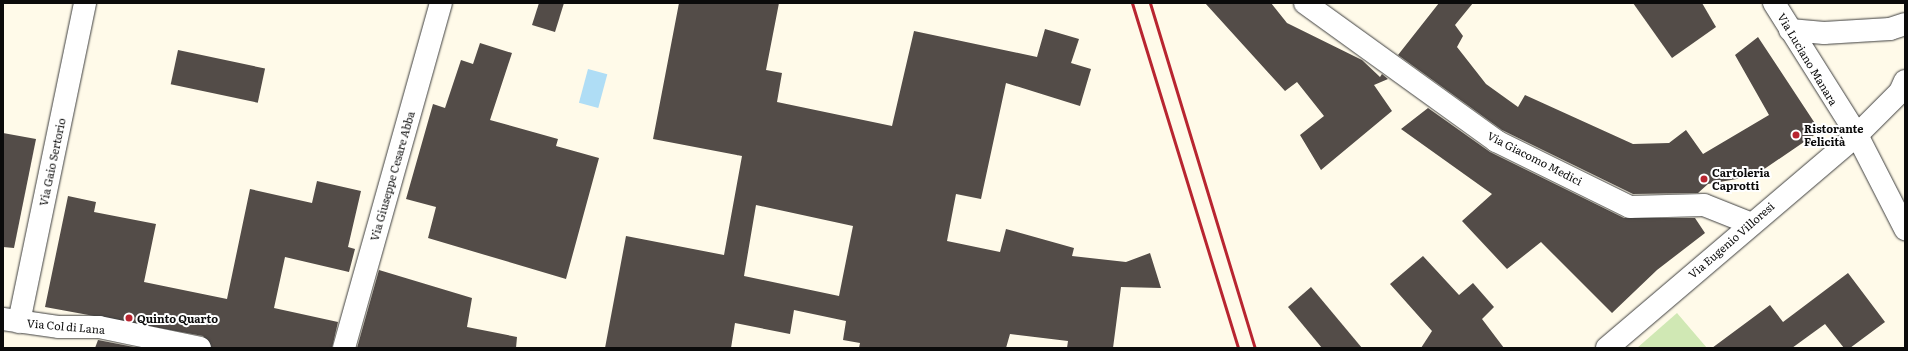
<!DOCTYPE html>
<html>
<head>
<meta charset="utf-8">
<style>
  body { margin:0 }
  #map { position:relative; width:1908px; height:351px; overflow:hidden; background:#fffae9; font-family:Literata,serif }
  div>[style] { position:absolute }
  .green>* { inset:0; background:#d0e8b4 }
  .water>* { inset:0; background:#afddf5; transform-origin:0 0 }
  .building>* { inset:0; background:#534c48; transform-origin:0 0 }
  .roads { filter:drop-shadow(0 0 1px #3e3e3e) drop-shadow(0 0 1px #3e3e3e) }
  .minor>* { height:22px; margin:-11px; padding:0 11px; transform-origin:11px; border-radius:11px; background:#fff }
  .tertiary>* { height:22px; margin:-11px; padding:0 11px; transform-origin:11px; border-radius:11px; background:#fff }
  .rail>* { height:3px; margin:-1.5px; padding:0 1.5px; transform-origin:1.5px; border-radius:1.5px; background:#b82530 }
  .dots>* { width:11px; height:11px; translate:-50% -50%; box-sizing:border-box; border:2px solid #fff; border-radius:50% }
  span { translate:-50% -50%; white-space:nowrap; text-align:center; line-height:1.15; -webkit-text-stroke:4px #fff; paint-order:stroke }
  .street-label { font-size:11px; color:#0b0b0b }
  .poi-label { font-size:11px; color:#0b0b0b; font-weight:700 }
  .left { translate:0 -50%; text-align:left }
  .frame { position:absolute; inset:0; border:4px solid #0b0b0b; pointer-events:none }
</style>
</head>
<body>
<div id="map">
  <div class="green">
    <i style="clip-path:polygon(1677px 313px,1707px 348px,1637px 348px)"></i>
  </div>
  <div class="water">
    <i style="left:588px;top:69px;width:20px;height:35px;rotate:15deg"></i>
  </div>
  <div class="building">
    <i style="clip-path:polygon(539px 3px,564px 3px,555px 32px,532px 25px)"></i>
    <i style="clip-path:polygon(evenodd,679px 3px,779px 3px,766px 70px,782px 73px,777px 102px,892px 126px,914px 31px,1037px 57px,1045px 29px,1079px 39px,1071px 63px,1091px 69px,1080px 106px,1006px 83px,981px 199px,956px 194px,947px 241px,1000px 252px,1006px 229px,1074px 248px,1072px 256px,1126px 262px,1150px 253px,1161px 288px,1121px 287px,1113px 348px,1067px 348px,1068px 341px,1010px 334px,1006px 348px,859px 348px,860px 343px,843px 340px,846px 321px,794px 310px,790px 334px,735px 323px,731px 348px,605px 348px,626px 236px,724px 255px,742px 156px,653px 139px,679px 3px,756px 205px,853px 226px,839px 296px,744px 276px,756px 205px)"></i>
    <i style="clip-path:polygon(1205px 3px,1271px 3px,1287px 23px,1362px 60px,1380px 77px,1382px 74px,1388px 79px,1374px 85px,1392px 111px,1321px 170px,1300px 135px,1324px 116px,1297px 82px,1285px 91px)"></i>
    <i style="clip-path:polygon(1439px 3px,1473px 3px,1455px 25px,1463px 36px,1457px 47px,1486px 84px,1518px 107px,1525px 95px,1633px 144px,1669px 143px,1686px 130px,1703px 154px,1769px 115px,1735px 55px,1758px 37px,1820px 131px,1754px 176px,1708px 184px,1698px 193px,1633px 194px,1502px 130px,1398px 55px)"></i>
    <i style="clip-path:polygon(1633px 3px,1702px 3px,1716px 27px,1672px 58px)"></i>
    <i style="clip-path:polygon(480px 43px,512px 53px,490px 120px,558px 139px,556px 146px,599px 158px,566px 279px,428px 238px,436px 207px,406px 199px,433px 104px,445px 108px,461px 60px,473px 64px)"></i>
    <i style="left:178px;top:50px;width:89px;height:35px;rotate:12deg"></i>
    <i style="clip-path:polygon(1428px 108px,1490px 152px,1624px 218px,1695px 218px,1705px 233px,1657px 270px,1612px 313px,1541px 242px,1507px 269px,1462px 221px,1492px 194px,1401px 129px)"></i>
    <i style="clip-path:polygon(3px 133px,36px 139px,14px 248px,3px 247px)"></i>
    <i style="clip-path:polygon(317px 181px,361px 191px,348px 247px,355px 249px,349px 272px,285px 257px,274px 308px,338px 322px,332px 348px,212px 348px,203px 336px,45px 307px,68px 196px,96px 202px,94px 212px,156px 224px,144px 282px,227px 299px,250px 189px,312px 203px)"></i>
    <i style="clip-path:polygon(1423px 256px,1459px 295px,1473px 283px,1494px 307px,1482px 319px,1504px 348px,1421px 348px,1432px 331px,1390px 284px)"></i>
    <i style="clip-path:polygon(379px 270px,472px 298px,467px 327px,517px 337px,516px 348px,357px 348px)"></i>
    <i style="clip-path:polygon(1848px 273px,1885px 322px,1850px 348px,1844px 348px,1825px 324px,1792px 348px,1712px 348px,1770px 305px,1783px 322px)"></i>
    <i style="clip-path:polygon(1311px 287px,1362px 348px,1322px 348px,1288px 307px)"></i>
    <i style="clip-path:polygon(98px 340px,139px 348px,95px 348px)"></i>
  </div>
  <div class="roads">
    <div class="minor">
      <i style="left:1305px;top:3px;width:236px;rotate:35.8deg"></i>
      <i style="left:1496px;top:141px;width:149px;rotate:26.2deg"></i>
      <i style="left:1630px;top:207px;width:74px;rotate:-1.5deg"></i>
      <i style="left:1704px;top:205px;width:48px;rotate:21.8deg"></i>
      <i style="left:1790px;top:30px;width:34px;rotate:5deg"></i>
      <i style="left:1824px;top:33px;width:66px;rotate:-3.5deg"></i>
      <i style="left:1890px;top:29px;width:16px;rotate:-18deg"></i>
      <i style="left:3px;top:319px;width:57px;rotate:8.1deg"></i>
      <i style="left:59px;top:327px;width:40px"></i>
      <i style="left:99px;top:327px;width:103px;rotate:11.7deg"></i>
      <i style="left:19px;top:322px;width:326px;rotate:-78.3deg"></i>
      <i style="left:344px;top:348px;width:358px;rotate:-74.3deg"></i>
      <i style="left:1607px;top:348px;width:328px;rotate:-40.4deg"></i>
      <i style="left:1857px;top:135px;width:61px;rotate:-45deg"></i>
      <i style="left:1900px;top:92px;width:12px;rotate:-66deg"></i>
    </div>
    <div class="tertiary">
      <i style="left:1774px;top:3px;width:156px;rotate:57.8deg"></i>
      <i style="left:1857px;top:135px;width:106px;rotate:62.9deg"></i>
    </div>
  </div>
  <div class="rail">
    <i style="left:1132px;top:3px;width:361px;rotate:72.9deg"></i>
    <i style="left:1150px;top:3px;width:361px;rotate:73.1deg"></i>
  </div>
  <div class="dots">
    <i style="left:1796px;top:135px;background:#b82530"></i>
    <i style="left:1704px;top:179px;background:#b82530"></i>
    <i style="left:129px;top:318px;background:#b82530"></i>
  </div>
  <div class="street-label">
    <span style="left:1808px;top:59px;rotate:59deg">Via Luciano Manara</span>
    <span style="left:1535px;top:158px;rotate:27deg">Via Giacomo Medici</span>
    <span style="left:52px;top:162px;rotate:-78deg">Via Gaio Sertorio</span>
    <span style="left:392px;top:176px;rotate:-74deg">Via Giuseppe Cesare Abba</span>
    <span style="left:1731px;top:240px;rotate:-41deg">Via Eugenio Villoresi</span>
    <span style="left:66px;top:326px;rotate:5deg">Via Col di Lana</span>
  </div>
  <div class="poi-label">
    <span class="left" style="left:1804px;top:135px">Ristorante<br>Felicità</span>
    <span class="left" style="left:1712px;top:179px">Cartoleria<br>Caprotti</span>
    <span class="left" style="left:137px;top:318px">Quinto Quarto</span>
  </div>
  <div class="frame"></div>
</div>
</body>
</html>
